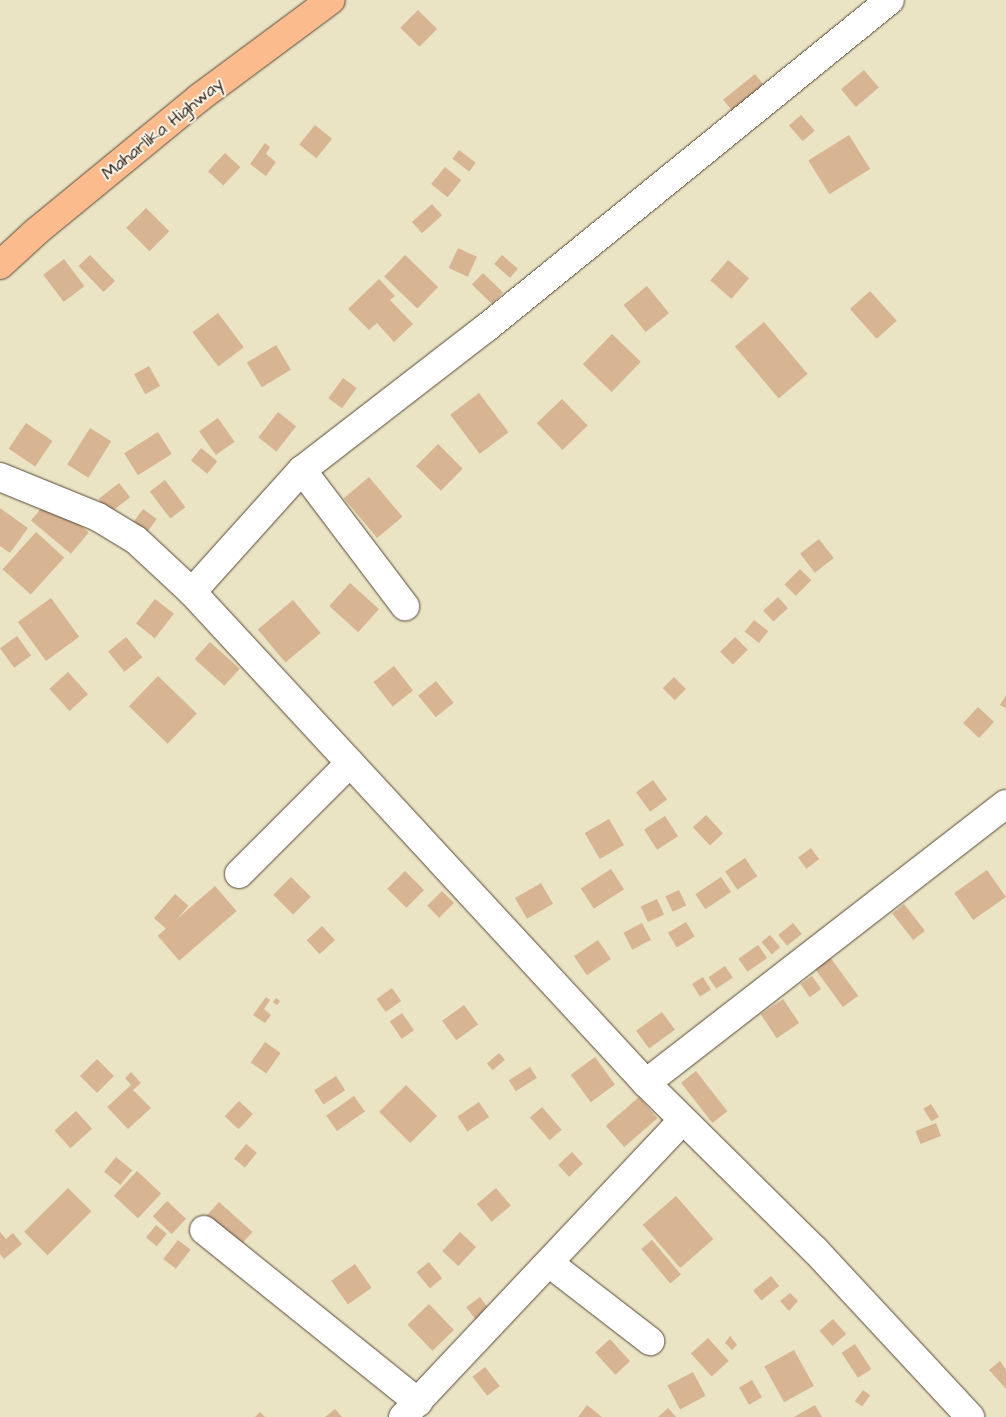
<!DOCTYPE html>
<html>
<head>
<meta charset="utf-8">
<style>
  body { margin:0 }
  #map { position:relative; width:1006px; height:1417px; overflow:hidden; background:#ebe4c4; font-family:"Architects Daughter",sans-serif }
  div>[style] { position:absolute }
  .building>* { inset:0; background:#d7b492; transform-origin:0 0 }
  .roads { filter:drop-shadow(0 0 1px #554637) drop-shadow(0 0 1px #554637) }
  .minor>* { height:28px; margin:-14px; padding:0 14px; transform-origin:14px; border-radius:14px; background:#fff }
  .highway>* { height:28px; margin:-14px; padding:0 14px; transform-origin:14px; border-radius:14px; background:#fbbb8c }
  span { translate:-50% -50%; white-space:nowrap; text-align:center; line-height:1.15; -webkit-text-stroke:4px #fbf7ec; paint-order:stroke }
  .street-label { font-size:18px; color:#3b2a1e }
</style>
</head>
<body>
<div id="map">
  <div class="building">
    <i style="left:418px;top:10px;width:27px;height:25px;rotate:45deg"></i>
    <i style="left:864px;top:70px;width:23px;height:30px;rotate:50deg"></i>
    <i style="left:755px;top:74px;width:22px;height:41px;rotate:51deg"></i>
    <i style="left:801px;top:115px;width:21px;height:16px;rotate:49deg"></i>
    <i style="left:315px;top:125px;width:22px;height:25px;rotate:39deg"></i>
    <i style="left:849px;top:135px;width:40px;height:48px;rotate:58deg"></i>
    <i style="clip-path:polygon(265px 143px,270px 147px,266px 154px,276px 162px,266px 176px,250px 164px)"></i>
    <i style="left:459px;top:150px;width:21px;height:11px;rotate:37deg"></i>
    <i style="left:225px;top:153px;width:21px;height:25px;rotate:43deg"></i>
    <i style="left:445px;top:167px;width:21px;height:22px;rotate:39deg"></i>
    <i style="left:432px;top:204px;width:15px;height:27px;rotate:48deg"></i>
    <i style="left:146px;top:208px;width:33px;height:28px;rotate:45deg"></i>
    <i style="left:458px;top:248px;width:21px;height:22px;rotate:25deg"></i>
    <i style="left:90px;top:255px;width:36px;height:16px;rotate:46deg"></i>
    <i style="left:405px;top:255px;width:46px;height:30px;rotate:44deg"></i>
    <i style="left:502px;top:255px;width:21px;height:12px;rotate:41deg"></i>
    <i style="left:64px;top:259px;width:34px;height:26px;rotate:53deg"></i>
    <i style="left:728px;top:260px;width:28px;height:27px;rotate:41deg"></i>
    <i style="left:483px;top:273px;width:28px;height:16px;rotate:44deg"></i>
    <i style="clip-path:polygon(379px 279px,395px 296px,390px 300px,413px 324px,394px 342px,377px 323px,369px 330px,348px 309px)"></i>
    <i style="left:647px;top:286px;width:35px;height:30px;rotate:51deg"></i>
    <i style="left:870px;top:291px;width:40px;height:27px;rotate:48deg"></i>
    <i style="left:218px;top:313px;width:43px;height:32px;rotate:53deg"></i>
    <i style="left:764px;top:322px;width:68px;height:38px;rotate:50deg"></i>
    <i style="left:612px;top:334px;width:40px;height:42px;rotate:44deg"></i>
    <i style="left:276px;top:345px;width:29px;height:34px;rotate:59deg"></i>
    <i style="left:149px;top:366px;width:23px;height:17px;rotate:61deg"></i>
    <i style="left:343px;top:378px;width:17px;height:25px;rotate:36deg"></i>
    <i style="left:479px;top:393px;width:49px;height:36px;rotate:53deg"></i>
    <i style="left:562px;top:399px;width:37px;height:35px;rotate:46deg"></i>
    <i style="left:278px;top:412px;width:23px;height:32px;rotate:38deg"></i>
    <i style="left:218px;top:418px;width:29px;height:23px;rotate:55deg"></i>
    <i style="left:26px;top:423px;width:32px;height:31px;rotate:34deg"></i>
    <i style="left:90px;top:428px;width:25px;height:43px;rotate:32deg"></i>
    <i style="left:158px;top:432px;width:26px;height:40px;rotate:58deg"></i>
    <i style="left:438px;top:444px;width:35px;height:31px;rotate:45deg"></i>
    <i style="left:201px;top:448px;width:21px;height:16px;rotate:39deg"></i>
    <i style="left:369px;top:477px;width:52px;height:33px;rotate:50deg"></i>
    <i style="left:165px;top:480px;width:34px;height:19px;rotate:53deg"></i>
    <i style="left:119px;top:483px;width:18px;height:26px;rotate:52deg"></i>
    <i style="left:49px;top:499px;width:52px;height:28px;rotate:40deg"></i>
    <i style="clip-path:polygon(0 508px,28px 528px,10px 553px,0 546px)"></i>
    <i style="left:143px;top:509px;width:17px;height:18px;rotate:36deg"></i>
    <i style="left:36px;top:532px;width:38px;height:50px;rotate:42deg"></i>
    <i style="left:819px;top:539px;width:24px;height:24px;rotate:52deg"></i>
    <i style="left:800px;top:569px;width:16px;height:22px;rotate:45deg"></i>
    <i style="left:350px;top:583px;width:39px;height:31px;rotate:42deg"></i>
    <i style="left:778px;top:597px;width:15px;height:20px;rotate:48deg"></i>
    <i style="left:51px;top:598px;width:48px;height:41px;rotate:54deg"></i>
    <i style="left:155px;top:599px;width:24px;height:31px;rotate:38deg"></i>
    <i style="left:293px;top:600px;width:43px;height:46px;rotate:50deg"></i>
    <i style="left:754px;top:620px;width:18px;height:15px;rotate:38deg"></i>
    <i style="left:17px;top:636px;width:24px;height:21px;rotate:54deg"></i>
    <i style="left:126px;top:637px;width:26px;height:23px;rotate:51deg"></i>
    <i style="left:735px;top:637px;width:18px;height:21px;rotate:45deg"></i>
    <i style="left:210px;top:642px;width:40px;height:23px;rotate:42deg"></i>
    <i style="left:394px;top:666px;width:31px;height:26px;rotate:52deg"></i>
    <i style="left:68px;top:672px;width:30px;height:25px;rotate:48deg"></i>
    <i style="left:158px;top:676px;width:54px;height:42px;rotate:44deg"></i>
    <i style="left:674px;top:677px;width:17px;height:16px;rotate:45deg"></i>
    <i style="left:436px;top:681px;width:28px;height:23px;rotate:51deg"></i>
    <i style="clip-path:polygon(1006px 695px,1006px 708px,1000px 705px)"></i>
    <i style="left:978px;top:707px;width:22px;height:22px;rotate:43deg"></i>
    <i style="left:653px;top:780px;width:24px;height:21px;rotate:54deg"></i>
    <i style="left:706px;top:815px;width:25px;height:18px;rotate:47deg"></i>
    <i style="left:665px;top:816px;width:24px;height:25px;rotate:57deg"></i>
    <i style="left:609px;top:819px;width:30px;height:28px;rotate:60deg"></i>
    <i style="left:811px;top:848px;width:14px;height:16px;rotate:54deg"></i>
    <i style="left:745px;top:858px;width:22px;height:24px;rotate:56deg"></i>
    <i style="left:611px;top:869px;width:24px;height:36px;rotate:57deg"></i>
    <i style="left:987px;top:870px;width:33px;height:40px;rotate:55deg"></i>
    <i style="left:405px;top:871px;width:27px;height:25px;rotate:45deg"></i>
    <i style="left:291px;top:877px;width:28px;height:25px;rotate:45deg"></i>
    <i style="left:721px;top:877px;width:18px;height:31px;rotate:56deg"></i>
    <i style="left:541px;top:883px;width:24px;height:30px;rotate:60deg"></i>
    <i style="left:215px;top:886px;width:33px;height:76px;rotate:49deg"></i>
    <i style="left:679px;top:890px;width:17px;height:15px;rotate:65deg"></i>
    <i style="left:442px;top:891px;width:17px;height:21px;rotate:45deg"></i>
    <i style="left:175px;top:894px;width:18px;height:32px;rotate:41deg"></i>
    <i style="left:657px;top:899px;width:17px;height:18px;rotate:65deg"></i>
    <i style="left:904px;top:904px;width:34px;height:15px;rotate:52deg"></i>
    <i style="left:686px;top:922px;width:17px;height:21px;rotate:59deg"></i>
    <i style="left:642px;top:923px;width:19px;height:21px;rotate:62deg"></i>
    <i style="left:793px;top:923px;width:14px;height:19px;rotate:51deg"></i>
    <i style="left:322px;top:926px;width:19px;height:21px;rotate:47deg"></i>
    <i style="left:770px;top:935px;width:16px;height:11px;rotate:50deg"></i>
    <i style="left:598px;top:940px;width:23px;height:29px;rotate:56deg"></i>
    <i style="left:758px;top:945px;width:16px;height:24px;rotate:55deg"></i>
    <i style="left:830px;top:957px;width:48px;height:19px;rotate:54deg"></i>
    <i style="left:725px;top:966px;width:14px;height:20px;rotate:56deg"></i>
    <i style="left:812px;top:976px;width:16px;height:14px;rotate:55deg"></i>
    <i style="left:703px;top:977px;width:15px;height:13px;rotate:58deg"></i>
    <i style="left:392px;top:988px;width:16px;height:19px;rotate:55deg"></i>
    <i style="clip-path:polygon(266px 997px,270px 1000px,264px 1009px,271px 1015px,265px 1023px,253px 1015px)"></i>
    <i style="left:276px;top:998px;width:5px;height:5px;rotate:37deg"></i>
    <i style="left:783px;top:999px;width:29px;height:27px;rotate:56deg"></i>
    <i style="left:464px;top:1005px;width:24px;height:27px;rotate:54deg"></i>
    <i style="left:662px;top:1012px;width:22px;height:32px;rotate:54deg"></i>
    <i style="left:402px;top:1013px;width:21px;height:15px;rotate:55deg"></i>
    <i style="left:265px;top:1042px;width:19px;height:25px;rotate:35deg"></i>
    <i style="left:499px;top:1053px;width:9px;height:16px;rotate:49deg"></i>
    <i style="left:595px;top:1057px;width:34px;height:30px;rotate:54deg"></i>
    <i style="left:97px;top:1059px;width:24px;height:24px;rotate:45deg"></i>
    <i style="left:530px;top:1067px;width:13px;height:25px;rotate:58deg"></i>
    <i style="left:696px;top:1071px;width:51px;height:19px;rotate:52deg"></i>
    <i style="clip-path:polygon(131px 1072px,141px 1083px,133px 1090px,151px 1108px,128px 1129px,107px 1107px,131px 1085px,125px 1078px)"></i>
    <i style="left:336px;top:1076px;width:17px;height:26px;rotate:57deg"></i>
    <i style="left:406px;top:1085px;width:44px;height:38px;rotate:45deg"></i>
    <i style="left:354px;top:1096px;width:19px;height:34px;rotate:55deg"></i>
    <i style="left:639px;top:1097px;width:28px;height:44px;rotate:49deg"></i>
    <i style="left:239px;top:1101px;width:19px;height:21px;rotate:43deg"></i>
    <i style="left:479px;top:1102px;width:18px;height:26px;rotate:56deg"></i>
    <i style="left:931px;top:1104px;width:15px;height:9px;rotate:58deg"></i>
    <i style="left:542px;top:1107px;width:30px;height:16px;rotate:49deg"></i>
    <i style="left:76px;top:1111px;width:24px;height:29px;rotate:48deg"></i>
    <i style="left:936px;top:1123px;width:14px;height:22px;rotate:69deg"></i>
    <i style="left:246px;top:1144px;width:14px;height:19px;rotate:39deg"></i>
    <i style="left:572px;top:1152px;width:16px;height:19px;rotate:47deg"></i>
    <i style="left:116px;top:1157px;width:21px;height:19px;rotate:39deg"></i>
    <i style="left:137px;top:1171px;width:33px;height:34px;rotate:43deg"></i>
    <i style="left:68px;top:1188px;width:33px;height:62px;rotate:45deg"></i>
    <i style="left:496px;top:1188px;width:23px;height:25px;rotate:50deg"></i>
    <i style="left:676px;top:1196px;width:57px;height:44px;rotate:49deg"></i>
    <i style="left:167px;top:1201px;width:26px;height:21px;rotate:43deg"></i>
    <i style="left:219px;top:1202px;width:45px;height:20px;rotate:42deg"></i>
    <i style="left:156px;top:1225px;width:14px;height:16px;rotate:39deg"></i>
    <i style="clip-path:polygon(0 1232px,6px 1239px,13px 1233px,22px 1244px,4px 1259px,0 1254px)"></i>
    <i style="left:460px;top:1232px;width:22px;height:26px;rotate:43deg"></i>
    <i style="left:178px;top:1240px;width:16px;height:24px;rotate:38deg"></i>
    <i style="left:652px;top:1240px;width:45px;height:14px;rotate:50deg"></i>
    <i style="left:429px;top:1262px;width:21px;height:16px;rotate:51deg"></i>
    <i style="left:355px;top:1264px;width:29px;height:29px;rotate:55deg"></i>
    <i style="left:771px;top:1276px;width:13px;height:23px;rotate:51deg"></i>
    <i style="clip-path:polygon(790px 1293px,798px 1301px,789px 1311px,780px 1301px)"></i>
    <i style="left:480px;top:1297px;width:22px;height:17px;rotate:54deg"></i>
    <i style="left:429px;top:1304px;width:36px;height:30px;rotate:46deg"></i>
    <i style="left:833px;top:1319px;width:20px;height:18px;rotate:49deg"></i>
    <i style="clip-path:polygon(730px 1336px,737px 1345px,732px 1350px,725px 1343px)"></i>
    <i style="left:708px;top:1338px;width:31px;height:23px;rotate:48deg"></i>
    <i style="left:610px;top:1339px;width:30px;height:20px;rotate:48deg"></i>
    <i style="left:855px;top:1344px;width:30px;height:16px;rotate:57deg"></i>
    <i style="left:794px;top:1350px;width:41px;height:34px;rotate:61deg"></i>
    <i style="clip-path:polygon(1000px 1361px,1006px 1370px,1006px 1389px,989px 1370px)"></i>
    <i style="left:485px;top:1367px;width:24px;height:16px;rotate:52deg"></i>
    <i style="left:693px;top:1372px;width:27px;height:29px;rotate:62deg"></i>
    <i style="left:752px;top:1380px;width:20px;height:15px;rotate:60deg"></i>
    <i style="left:863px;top:1390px;width:9px;height:14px;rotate:36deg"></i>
    <i style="clip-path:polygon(587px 1405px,602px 1417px,578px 1417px)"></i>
    <i style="clip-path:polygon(815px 1405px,822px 1417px,794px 1417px)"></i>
    <i style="clip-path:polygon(668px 1408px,676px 1417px,658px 1417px)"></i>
    <i style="clip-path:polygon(335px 1409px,342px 1417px,325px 1417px)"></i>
    <i style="clip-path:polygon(260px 1412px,265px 1417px,255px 1417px)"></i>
  </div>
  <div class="roads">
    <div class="minor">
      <i style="left:302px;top:470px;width:171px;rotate:52.9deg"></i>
      <i style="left:0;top:477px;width:106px;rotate:22.2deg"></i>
      <i style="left:98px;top:517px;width:44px;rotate:31.2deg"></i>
      <i style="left:136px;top:540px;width:76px;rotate:42.9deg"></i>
      <i style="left:192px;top:592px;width:669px;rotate:47.24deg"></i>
      <i style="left:646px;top:1083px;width:238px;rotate:44.7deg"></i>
      <i style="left:815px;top:1250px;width:228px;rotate:47.1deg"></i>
      <i style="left:192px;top:592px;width:164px;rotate:-48deg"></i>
      <i style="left:302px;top:470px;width:232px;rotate:-37.7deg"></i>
      <i style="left:486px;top:328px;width:520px;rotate:-39.07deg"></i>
      <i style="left:239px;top:874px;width:157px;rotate:-45deg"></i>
      <i style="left:646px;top:1083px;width:455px;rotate:-37.8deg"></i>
      <i style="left:204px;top:1230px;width:275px;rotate:38.8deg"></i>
      <i style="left:549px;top:1263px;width:128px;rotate:37.7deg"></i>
      <i style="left:403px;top:1417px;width:408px;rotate:-46.7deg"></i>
    </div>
    <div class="highway">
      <i style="left:0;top:265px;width:50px;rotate:-42.6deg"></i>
      <i style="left:37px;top:231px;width:210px;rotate:-39.4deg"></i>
      <i style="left:199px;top:98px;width:164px;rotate:-36.6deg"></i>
    </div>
  </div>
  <div class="street-label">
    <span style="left:163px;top:129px;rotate:-39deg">Maharlika Highway</span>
  </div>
</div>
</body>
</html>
